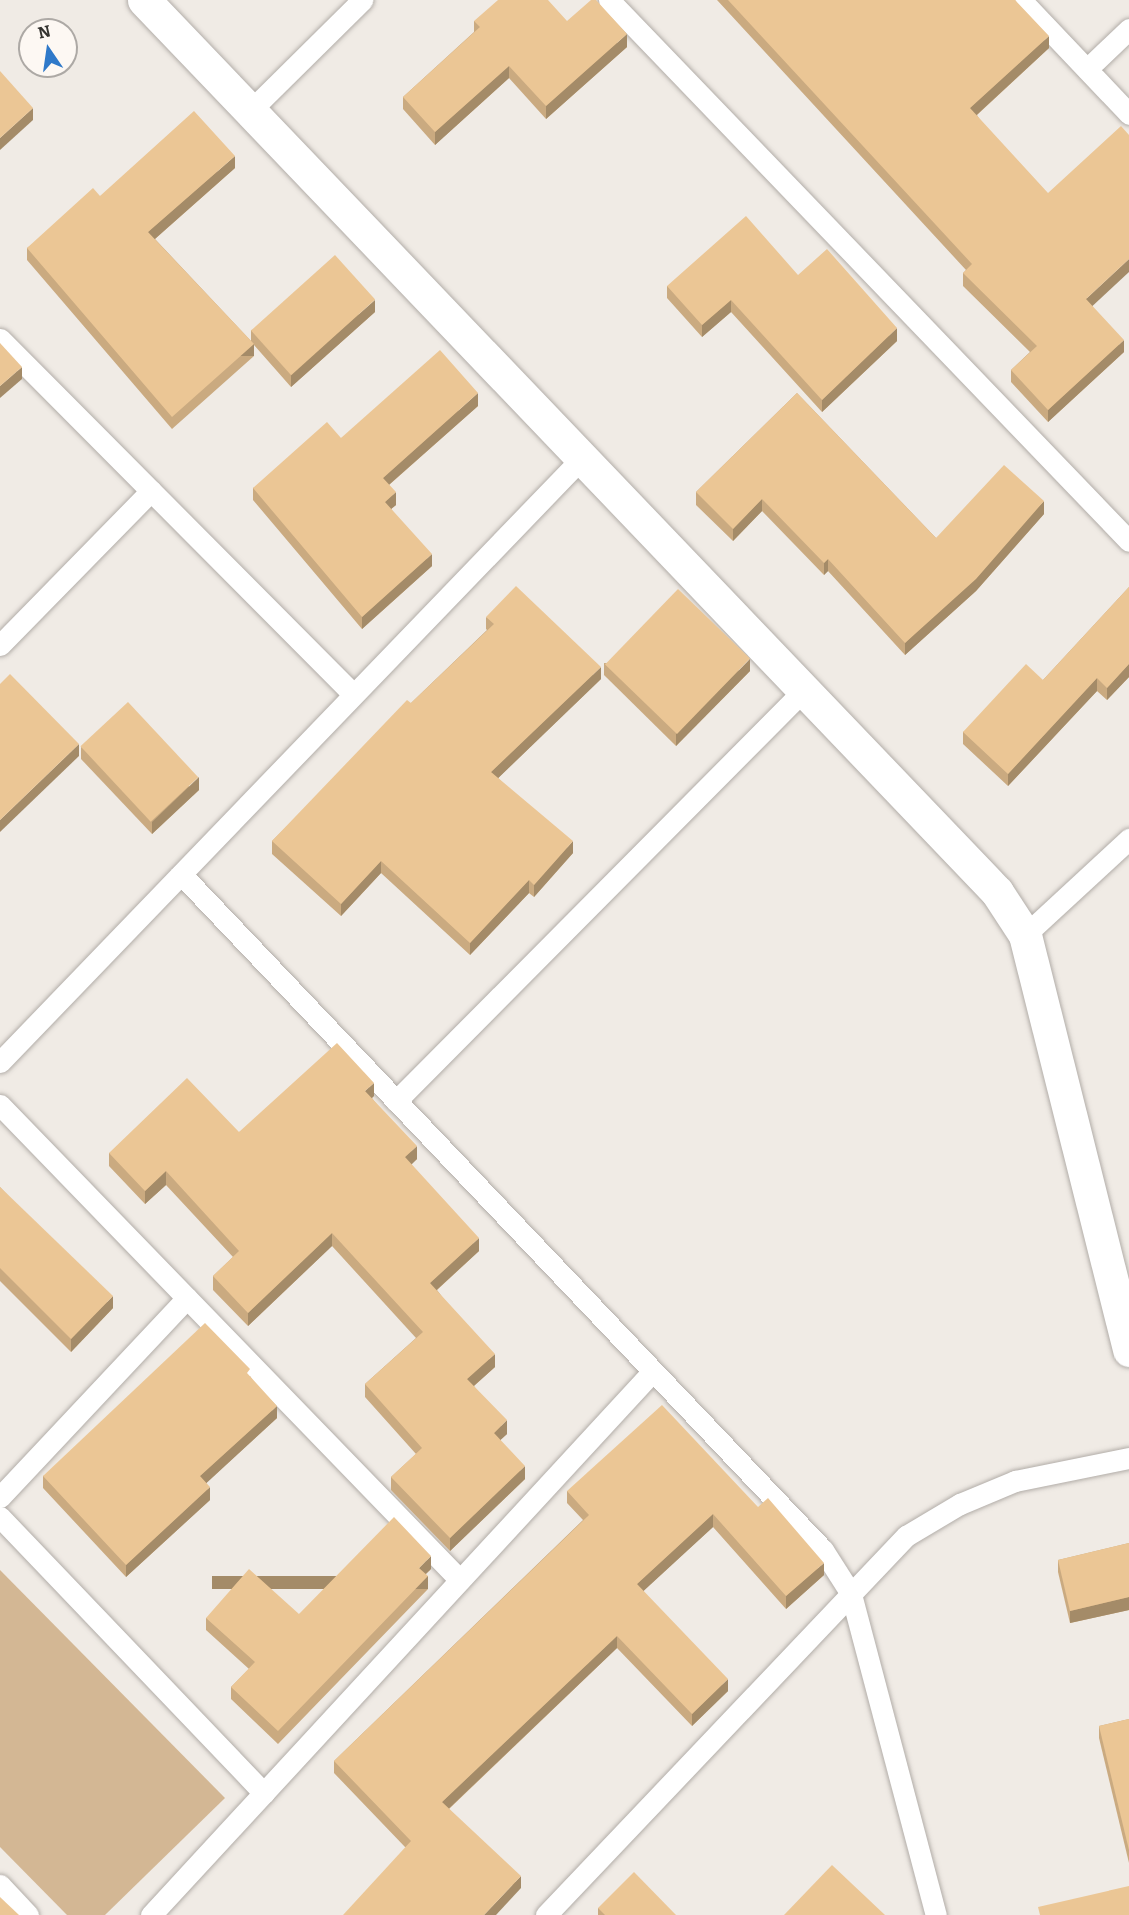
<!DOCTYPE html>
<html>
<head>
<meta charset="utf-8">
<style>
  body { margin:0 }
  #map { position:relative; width:1129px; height:1915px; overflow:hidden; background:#f0ebe5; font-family:Bitter,serif }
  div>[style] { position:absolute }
  .green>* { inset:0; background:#d3b794 }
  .roads { filter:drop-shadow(0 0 2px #b2ada8) drop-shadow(0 0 2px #b2ada8) }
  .lane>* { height:21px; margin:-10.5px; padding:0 10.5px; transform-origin:10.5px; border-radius:10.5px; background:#fff }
  .street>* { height:33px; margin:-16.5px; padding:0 16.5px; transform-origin:16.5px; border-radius:16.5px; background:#fff }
  .wall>* { inset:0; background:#caaa80 }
  .shaded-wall>* { inset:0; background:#a48b68; transform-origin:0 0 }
  .building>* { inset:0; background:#ebc695; transform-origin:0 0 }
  span { translate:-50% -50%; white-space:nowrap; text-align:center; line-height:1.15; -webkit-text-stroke:5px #fdf8f3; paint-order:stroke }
  .north { position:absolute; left:18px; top:18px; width:60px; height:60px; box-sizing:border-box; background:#fdf8f3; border:2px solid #ada9a5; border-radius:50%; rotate:347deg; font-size:16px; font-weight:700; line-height:24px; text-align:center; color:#343330 }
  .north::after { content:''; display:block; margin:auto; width:21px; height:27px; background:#2f79c9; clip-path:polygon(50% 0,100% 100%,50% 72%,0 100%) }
</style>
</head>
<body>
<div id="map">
  <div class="green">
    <i style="clip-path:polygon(0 1570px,225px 1798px,105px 1915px,67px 1915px,0 1847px)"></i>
  </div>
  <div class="roads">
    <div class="lane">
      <i style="left:609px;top:0;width:750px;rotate:46.13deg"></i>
      <i style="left:1021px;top:0;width:157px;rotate:46.5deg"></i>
      <i style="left:1087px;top:69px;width:58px;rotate:-43.6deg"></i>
      <i style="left:250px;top:111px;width:158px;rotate:-44.7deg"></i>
      <i style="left:0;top:339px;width:501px;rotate:45.16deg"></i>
      <i style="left:0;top:645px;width:216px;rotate:-45.6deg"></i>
      <i style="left:181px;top:874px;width:932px;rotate:46.48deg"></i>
      <i style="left:823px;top:1550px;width:52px;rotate:57.5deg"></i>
      <i style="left:851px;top:1594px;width:332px;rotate:75.2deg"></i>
      <i style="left:1025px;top:935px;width:142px;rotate:-42.7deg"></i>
      <i style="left:0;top:1062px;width:836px;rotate:-46.07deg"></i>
      <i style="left:396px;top:1101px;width:575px;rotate:-45.21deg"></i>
      <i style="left:0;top:1105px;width:661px;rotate:45.92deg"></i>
      <i style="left:0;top:1497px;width:273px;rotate:-46.8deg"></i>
      <i style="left:0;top:1517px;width:382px;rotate:46.3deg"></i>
      <i style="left:0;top:1885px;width:41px;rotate:47deg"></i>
      <i style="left:151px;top:1915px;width:739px;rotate:-47.3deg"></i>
      <i style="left:546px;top:1915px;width:523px;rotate:-46.47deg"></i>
      <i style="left:906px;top:1536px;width:63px;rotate:-30.7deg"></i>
      <i style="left:960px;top:1504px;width:60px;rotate:-22.7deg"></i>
      <i style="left:1015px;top:1481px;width:116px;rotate:-11.4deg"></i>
    </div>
    <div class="street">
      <i style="left:144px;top:0;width:1234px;rotate:46.28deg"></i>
      <i style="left:997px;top:892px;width:51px;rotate:56.9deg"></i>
      <i style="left:1025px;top:935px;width:428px;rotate:75.9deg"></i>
    </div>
  </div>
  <div class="wall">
    <i style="clip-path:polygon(717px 0,1015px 0,1049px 48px,977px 115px,1092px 306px,1124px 352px,1048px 422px,1011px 382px,1011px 370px,1030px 352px,963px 286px,963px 273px,966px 270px)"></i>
    <i style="clip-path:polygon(474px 21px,567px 21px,627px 47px,546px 119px,509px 78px,435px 145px,403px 109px,403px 97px,474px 32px)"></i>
    <i style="clip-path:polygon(235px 168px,155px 239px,251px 341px,251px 330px,375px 312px,291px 387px,254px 345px,254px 356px,172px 429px,27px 260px,27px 248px,100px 196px)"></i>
    <i style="clip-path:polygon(798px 275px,897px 341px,822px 412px,731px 312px,702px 337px,667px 298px,667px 286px)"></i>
    <i style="clip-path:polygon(797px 393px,936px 538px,1044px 514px,976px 591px,905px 655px,828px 571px,824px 575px,762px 511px,733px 541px,696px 505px,696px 492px)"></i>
    <i style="clip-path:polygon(478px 406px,389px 485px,396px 505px,391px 509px,432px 566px,362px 629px,253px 500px,253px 488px,341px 438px)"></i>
    <i style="clip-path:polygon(1129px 587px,1129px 677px,1107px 700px,1097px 691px,1008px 786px,963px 744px,963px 732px,1043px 680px)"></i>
    <i style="clip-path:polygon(486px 617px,601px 679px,498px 778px,573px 853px,534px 897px,529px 893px,470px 955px,381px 873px,341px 916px,272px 854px,272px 841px,411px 703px,487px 630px,486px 629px)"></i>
    <i style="clip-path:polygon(604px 663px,750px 671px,676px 746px,604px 675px)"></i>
    <i style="clip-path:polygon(81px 747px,199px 790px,152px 834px,81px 759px)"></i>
    <i style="clip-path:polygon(374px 1096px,372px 1098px,417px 1159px,411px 1164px,479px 1251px,437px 1290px,495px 1367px,474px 1386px,507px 1434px,500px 1440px,525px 1479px,450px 1551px,391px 1490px,391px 1477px,416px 1454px,365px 1397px,365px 1384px,416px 1338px,332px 1246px,248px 1326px,213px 1290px,213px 1276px,233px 1257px,166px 1185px,145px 1204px,109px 1166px,109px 1153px,239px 1132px)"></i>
    <i style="clip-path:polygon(0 1187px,113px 1308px,71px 1352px,0 1281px)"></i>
    <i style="clip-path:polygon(250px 1376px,277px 1418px,206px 1483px,210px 1500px,126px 1577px,43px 1488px,43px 1476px)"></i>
    <i style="clip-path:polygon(567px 1491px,758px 1507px,824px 1575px,786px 1609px,713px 1527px,643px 1591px,728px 1691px,692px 1726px,617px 1648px,449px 1809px,521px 1888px,405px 1847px,334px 1773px,334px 1761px,583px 1520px,567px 1503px)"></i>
    <i style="clip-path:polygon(1129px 1543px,1129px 1610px,1070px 1623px,1058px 1572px,1058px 1560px)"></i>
    <i style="clip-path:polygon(431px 1569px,426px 1574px,428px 1589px,278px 1744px,231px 1699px,231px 1687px,249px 1669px,206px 1630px,206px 1618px,299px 1614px)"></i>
    <i style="clip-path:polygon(1129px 1719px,1129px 1863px,1099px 1738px,1099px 1726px)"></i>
    <i style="clip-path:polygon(598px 1908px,676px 1915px,598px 1915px)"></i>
  </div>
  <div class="shaded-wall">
    <i style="clip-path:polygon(627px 34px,627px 47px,546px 119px,546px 106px)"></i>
    <i style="clip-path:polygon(1049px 36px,1049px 48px,970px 121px,970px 108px)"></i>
    <i style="clip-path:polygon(509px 66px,509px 78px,435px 145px,435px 132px)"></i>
    <i style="clip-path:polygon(33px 108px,33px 120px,0 150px,0 138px)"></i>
    <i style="clip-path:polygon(235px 156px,235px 168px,148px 245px,148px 232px)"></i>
    <i style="clip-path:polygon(1129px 259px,1129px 272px,1086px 312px,1086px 299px)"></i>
    <i style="clip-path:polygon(375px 300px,375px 312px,291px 387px,291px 374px)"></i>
    <i style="clip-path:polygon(731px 300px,731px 312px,702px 337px,702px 325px)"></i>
    <i style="clip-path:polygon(897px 328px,897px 341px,822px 412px,822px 400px)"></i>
    <i style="clip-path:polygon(1124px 340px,1124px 352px,1048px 422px,1048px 410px)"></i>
    <i style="left:254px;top:344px;width:12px;height:110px;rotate:90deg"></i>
    <i style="clip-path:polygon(22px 367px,22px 379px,0 398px,0 386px)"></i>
    <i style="clip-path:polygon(478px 393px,478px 406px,383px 490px,383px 478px)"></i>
    <i style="clip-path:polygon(396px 492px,396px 505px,385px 514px,385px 502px)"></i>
    <i style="clip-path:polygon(762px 499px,762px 511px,733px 541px,733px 529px)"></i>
    <i style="clip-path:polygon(1044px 501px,1044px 514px,976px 591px,905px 655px,905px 643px)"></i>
    <i style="clip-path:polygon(432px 554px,432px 566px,362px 629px,362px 617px)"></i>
    <i style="clip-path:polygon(828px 559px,828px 571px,824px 575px,824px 563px)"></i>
    <i style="clip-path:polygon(750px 659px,750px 671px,676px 746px,676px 734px)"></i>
    <i style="clip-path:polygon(1129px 664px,1129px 677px,1107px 700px,1107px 688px)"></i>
    <i style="clip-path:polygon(601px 667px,601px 679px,491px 785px,491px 772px)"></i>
    <i style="clip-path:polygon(1097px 678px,1097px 691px,1008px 786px,1008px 774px)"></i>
    <i style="clip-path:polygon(79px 744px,79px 756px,0 832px,0 820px)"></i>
    <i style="clip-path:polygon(199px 777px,199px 790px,152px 834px,152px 822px)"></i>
    <i style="clip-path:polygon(573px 841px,573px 853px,534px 897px,534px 885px)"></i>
    <i style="clip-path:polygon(381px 861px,381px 873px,341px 916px,341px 904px)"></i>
    <i style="clip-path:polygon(529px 880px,529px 893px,470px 955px,470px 943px)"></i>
    <i style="clip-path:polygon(374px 1083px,374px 1096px,365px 1104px,365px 1091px)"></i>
    <i style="clip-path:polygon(417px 1146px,417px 1159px,405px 1171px,405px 1157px)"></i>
    <i style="clip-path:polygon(166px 1171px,166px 1185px,145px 1204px,145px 1191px)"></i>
    <i style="clip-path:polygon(332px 1233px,332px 1246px,248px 1326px,248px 1313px)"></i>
    <i style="clip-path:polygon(479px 1238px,479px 1251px,430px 1296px,430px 1283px)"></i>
    <i style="clip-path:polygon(113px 1296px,113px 1308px,71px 1352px,71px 1339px)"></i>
    <i style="clip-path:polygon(495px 1354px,495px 1367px,467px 1392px,467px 1379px)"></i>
    <i style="clip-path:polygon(277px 1406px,277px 1418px,200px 1489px,200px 1476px)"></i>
    <i style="clip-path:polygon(507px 1420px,507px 1434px,494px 1446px,494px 1433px)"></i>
    <i style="clip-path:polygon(525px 1466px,525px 1479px,450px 1551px,450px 1538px)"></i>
    <i style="clip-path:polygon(210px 1487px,210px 1500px,126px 1577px,126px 1565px)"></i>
    <i style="clip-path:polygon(713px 1514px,713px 1527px,637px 1597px,637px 1584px)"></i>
    <i style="clip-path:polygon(431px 1556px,431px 1569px,419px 1580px,419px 1568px)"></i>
    <i style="clip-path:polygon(824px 1563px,824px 1575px,786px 1609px,786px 1596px)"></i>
    <i style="left:428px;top:1576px;width:13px;height:216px;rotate:90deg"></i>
    <i style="clip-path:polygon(1129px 1597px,1129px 1610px,1070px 1623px,1070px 1611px)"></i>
    <i style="clip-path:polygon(617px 1636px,617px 1648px,442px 1815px,442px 1802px)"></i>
    <i style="clip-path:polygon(728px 1679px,728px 1691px,692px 1726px,692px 1714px)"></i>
    <i style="clip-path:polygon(521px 1876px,521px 1888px,496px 1915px,484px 1915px)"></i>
  </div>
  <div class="building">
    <i style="clip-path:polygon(498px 0,548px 0,567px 21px,591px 0,596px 0,627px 34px,546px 106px,509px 66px,435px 132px,403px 97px,480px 27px,474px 21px)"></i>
    <i style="clip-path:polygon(728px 0,1015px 0,1049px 36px,970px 108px,1048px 193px,1121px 126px,1129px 135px,1129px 259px,1086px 299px,1124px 340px,1048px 410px,1011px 370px,1037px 346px,963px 273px,972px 264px)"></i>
    <i style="clip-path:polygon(0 71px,33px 108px,0 138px)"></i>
    <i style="clip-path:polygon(194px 111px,235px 156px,148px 232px,254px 344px,172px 417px,27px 248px,93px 188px,100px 196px)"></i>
    <i style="clip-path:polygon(746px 216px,798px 275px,827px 249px,897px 328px,822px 400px,731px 300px,702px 325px,667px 286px)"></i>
    <i style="left:335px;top:255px;width:60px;height:113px;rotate:48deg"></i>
    <i style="clip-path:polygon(0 343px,22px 367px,0 386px)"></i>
    <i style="clip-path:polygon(440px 350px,478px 393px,383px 478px,396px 492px,385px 502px,432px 554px,362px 617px,253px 488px,327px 422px,341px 438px)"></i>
    <i style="clip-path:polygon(797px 393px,936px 538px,1004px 465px,1044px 501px,976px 579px,905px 643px,828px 559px,824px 563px,762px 499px,733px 529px,696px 492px)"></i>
    <i style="clip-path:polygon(516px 586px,601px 667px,491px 772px,573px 841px,534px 885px,529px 880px,470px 943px,381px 861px,341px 904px,272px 841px,407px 700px,411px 703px,494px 624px,486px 617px)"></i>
    <i style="clip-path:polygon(1129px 587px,1129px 664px,1107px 688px,1097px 678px,1008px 774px,963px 732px,1026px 664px,1043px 680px)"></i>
    <i style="left:678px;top:589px;width:100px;height:105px;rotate:44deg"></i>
    <i style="clip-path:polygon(10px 674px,79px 744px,0 820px,0 684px)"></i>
    <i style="left:128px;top:702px;width:103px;height:65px;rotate:47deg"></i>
    <i style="clip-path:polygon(337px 1043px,374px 1083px,365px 1091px,417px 1146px,405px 1157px,479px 1238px,430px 1283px,495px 1354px,467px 1379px,507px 1420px,494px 1433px,525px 1466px,450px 1538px,391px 1477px,422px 1448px,365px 1384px,423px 1332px,332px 1233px,248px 1313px,213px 1276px,239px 1251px,166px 1171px,145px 1191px,109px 1153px,187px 1078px,239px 1132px)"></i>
    <i style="clip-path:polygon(0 1187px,113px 1296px,71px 1339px,0 1268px)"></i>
    <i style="clip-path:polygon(205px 1323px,250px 1369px,247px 1373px,277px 1406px,200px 1476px,210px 1487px,126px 1565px,43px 1476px)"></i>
    <i style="clip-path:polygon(662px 1405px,758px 1507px,768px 1498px,824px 1563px,786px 1596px,713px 1514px,637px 1584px,728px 1679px,692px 1714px,617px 1636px,442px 1802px,521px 1876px,484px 1915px,343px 1915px,411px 1841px,334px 1761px,589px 1515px,567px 1491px)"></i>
    <i style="clip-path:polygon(394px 1517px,431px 1556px,419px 1568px,428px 1576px,278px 1731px,231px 1687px,255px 1662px,206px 1618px,249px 1569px,299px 1614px)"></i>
    <i style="clip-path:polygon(1129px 1543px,1129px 1597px,1070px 1611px,1058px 1560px)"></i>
    <i style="clip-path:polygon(1129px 1719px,1129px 1850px,1099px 1726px)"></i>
    <i style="clip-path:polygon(832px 1865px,885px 1915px,784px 1915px)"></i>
    <i style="clip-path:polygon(634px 1872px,676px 1915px,605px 1915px,598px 1908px)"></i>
    <i style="clip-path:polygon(1129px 1886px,1129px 1915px,1040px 1915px,1038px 1907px)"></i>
    <i style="clip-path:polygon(0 1897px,19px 1915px,0 1915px)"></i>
  </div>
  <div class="north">N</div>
</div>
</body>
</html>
